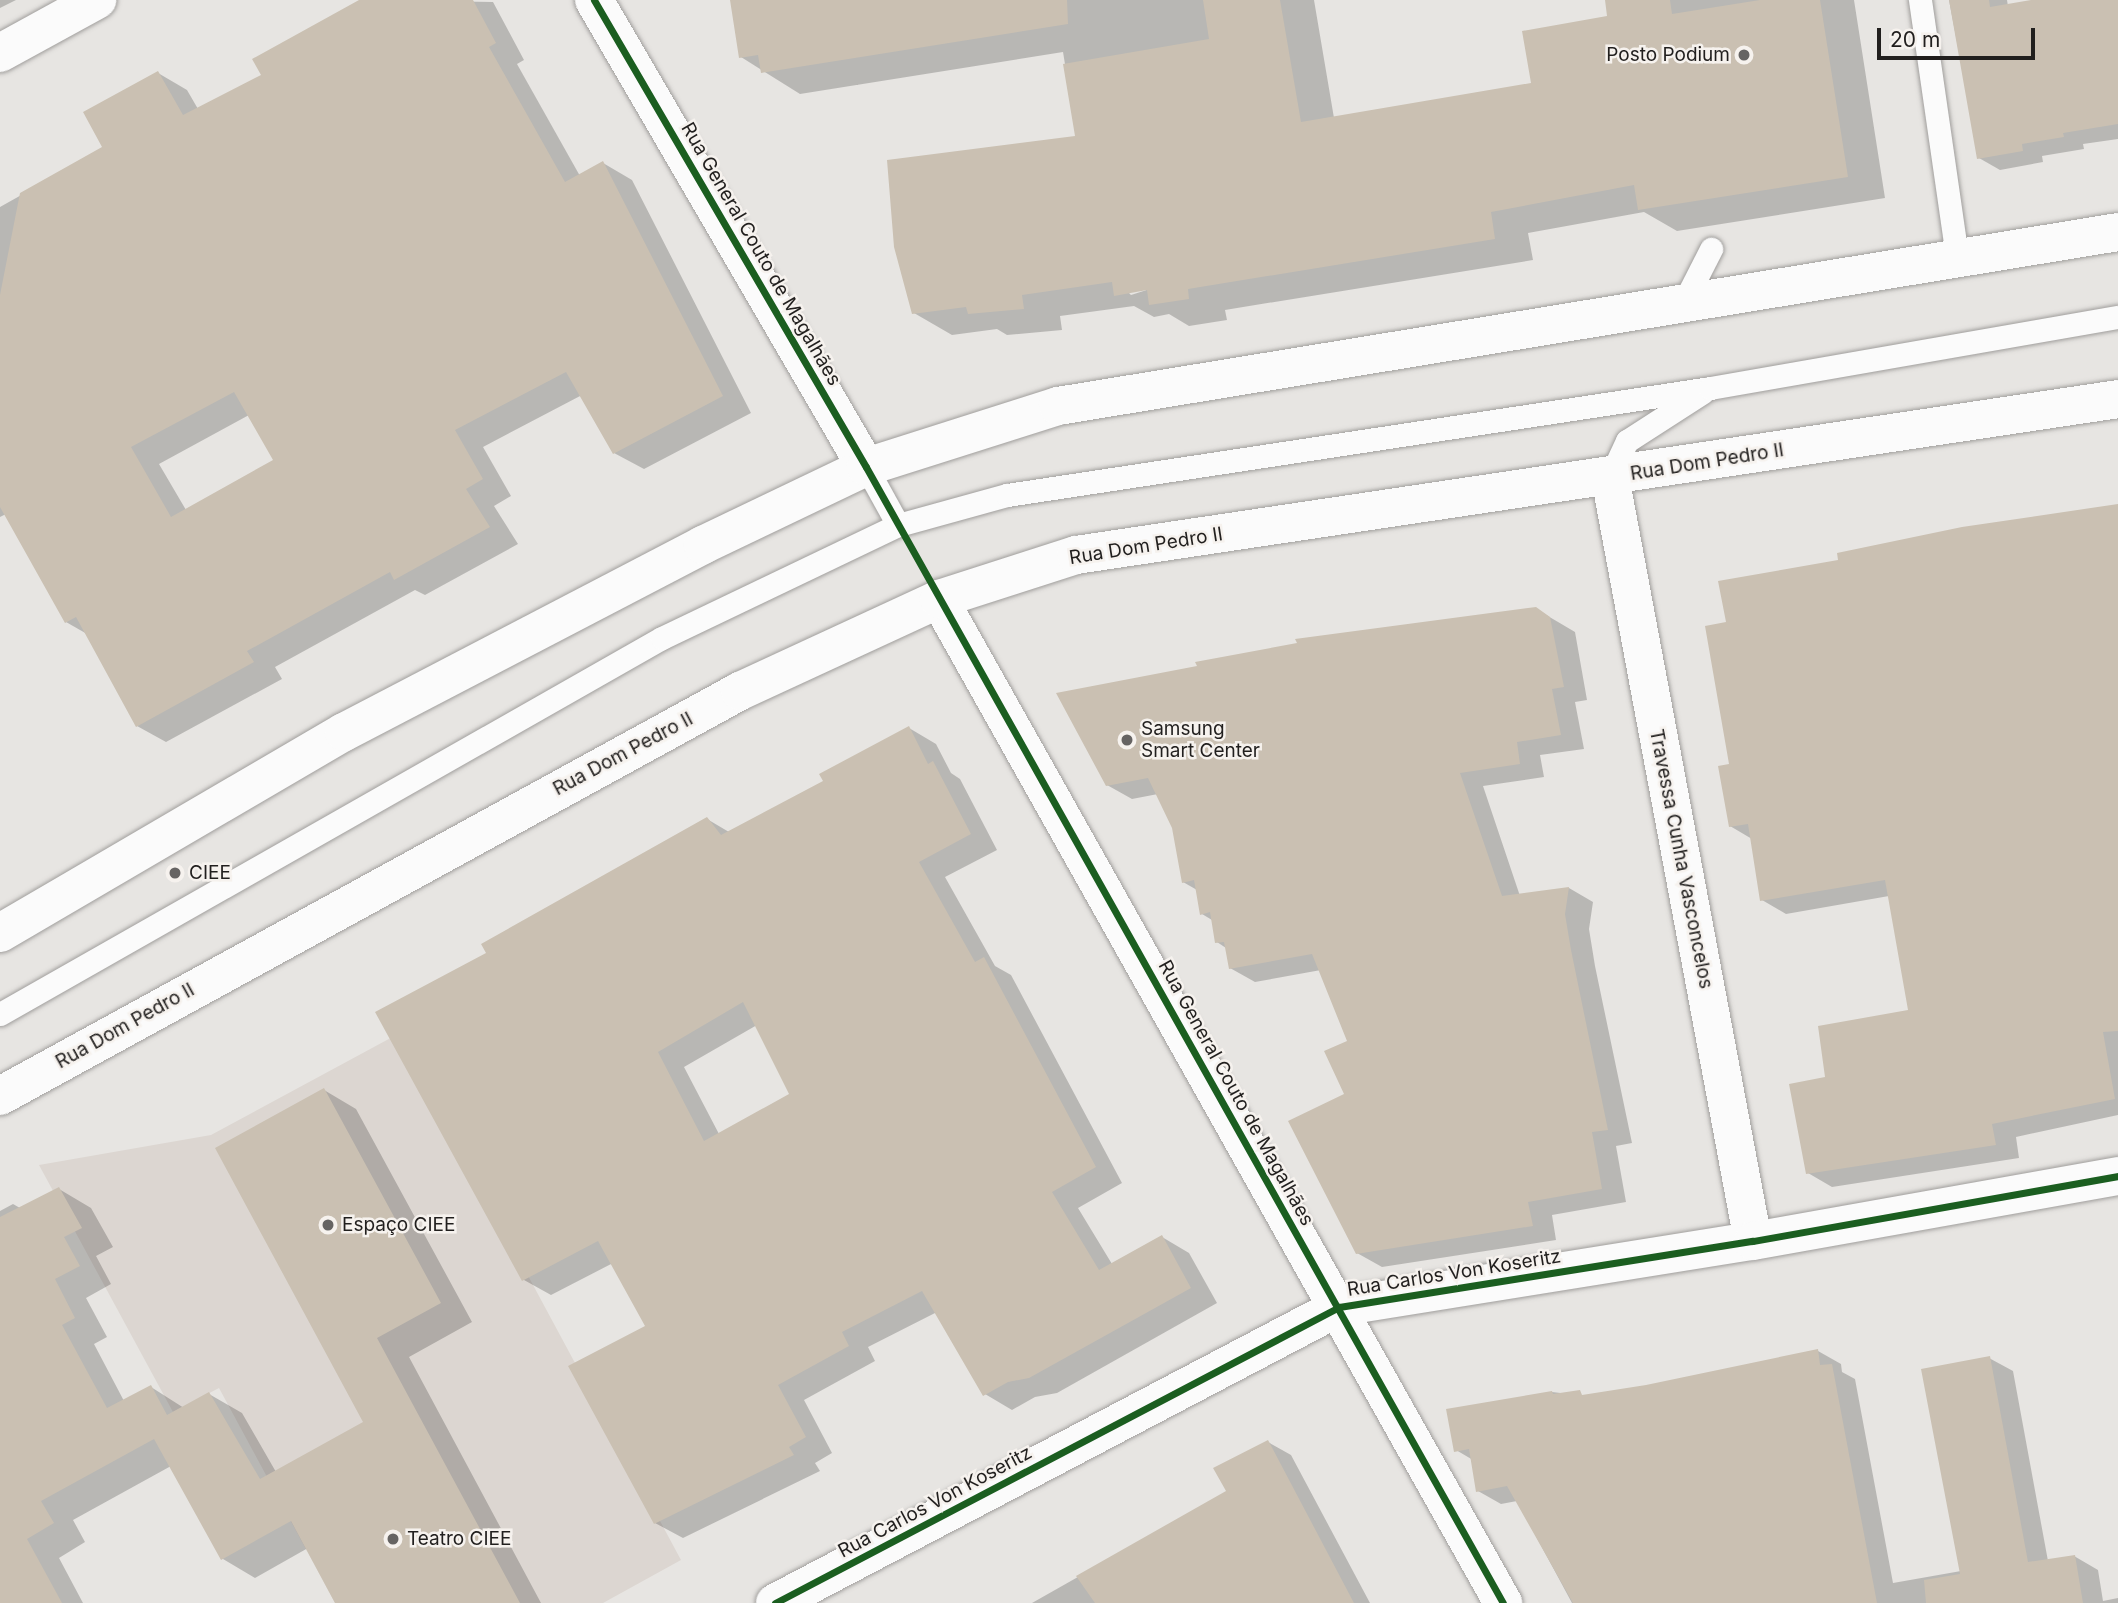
<!DOCTYPE html>
<html>
<head>
<meta charset="utf-8">
<style>
  body { margin:0 }
  #map { position:relative; width:2118px; height:1603px; overflow:hidden; background:#e7e5e2; font-family:Inter,sans-serif }
  div>[style] { position:absolute }
  .built>* { inset:0; background:#dcd6d1 }
  .shadow>* { inset:0; background:#0003 }
  .building>* { inset:0; background:#cac0b2 }
  .roads { filter:drop-shadow(0 0 2px #a09e9c) drop-shadow(0 0 2px #a09e9c) }
  .service>* { height:23px; margin:-11.5px; padding:0 11.5px; transform-origin:11.5px; border-radius:11.5px; background:#fbfbfb }
  .minor>* { height:38px; margin:-19px; padding:0 19px; transform-origin:19px; border-radius:19px; background:#fbfbfb }
  .tertiary>* { height:38px; margin:-19px; padding:0 19px; transform-origin:19px; border-radius:19px; background:#fbfbfb }
  .primary>* { height:38px; margin:-19px; padding:0 19px; transform-origin:19px; border-radius:19px; background:#fbfbfb }
  .cycleway>* { height:7px; margin:-3.5px; padding:0 3.5px; transform-origin:3.5px; border-radius:3.5px; background:#1b5e20 }
  .dots>* { width:19px; height:19px; translate:-50% -50%; box-sizing:border-box; border:4px solid #f6f2ee; border-radius:50% }
  span { translate:-50% -50%; white-space:nowrap; text-align:center; line-height:1.15; -webkit-text-stroke:5px #f6f2ee; paint-order:stroke }
  .poi-label { font-size:19px; color:#211f1e }
  .right { translate:-100% -50%; text-align:right }
  .left { translate:0 -50%; text-align:left }
  .street-label { font-size:19px; color:#211f1e }
  .scale { position:absolute; left:1877px; top:28px; width:158px; height:32px; box-sizing:border-box; border:4px solid #211f1e; border-top:0; padding-left:9px; font-size:21px; line-height:24px; white-space:nowrap; color:#211f1e; -webkit-text-stroke:5px #f6f2ee; paint-order:stroke }
</style>
</head>
<body>
<div id="map">
  <div class="built">
    <i style="clip-path:polygon(398px 1034px,681px 1560px,603px 1603px,335px 1603px,219px 1388px,173px 1412px,39px 1165px,211px 1135px)"></i>
  </div>
  <div class="shadow">
    <i style="clip-path:polygon(0 0,16px 0,0 8px)"></i>
    <i style="clip-path:polygon(evenodd,371px 0,493px 2px,524px 60px,517px 64px,580px 176px,603px 163px,632px 180px,751px 413px,644px 469px,614px 453px,582px 395px,483px 447px,511px 496px,494px 506px,518px 544px,425px 595px,415px 590px,275px 667px,282px 679px,166px 742px,137px 726px,87px 634px,66px 622px,6px 514px,0 517px,0 207px,105px 148px,158px 73px,187px 90px,198px 109px,263px 75px,371px 0,249px 415px,275px 461px,186px 510px,159px 464px,249px 415px)"></i>
    <i style="clip-path:polygon(evenodd,732px 0,1314px 0,1334px 118px,1533px 84px,1609px 17px,1607px 0,1854px 0,1885px 198px,1677px 231px,1644px 212px,1528px 233px,1533px 260px,1225px 310px,1227px 320px,1189px 326px,1169px 314px,1154px 317px,1134px 306px,1060px 316px,1062px 330px,1007px 335px,997px 329px,952px 335px,914px 313px,1077px 138px,1063px 52px,800px 94px,741px 57px,732px 0,1156px 287px,1131px 295px,1128px 292px,1156px 287px)"></i>
    <i style="clip-path:polygon(1949px 0,2007px 0,2008px 6px,2041px 0,2118px 0,2118px 139px,2083px 144px,2084px 149px,2042px 156px,2043px 162px,2000px 170px,1979px 158px)"></i>
    <i style="clip-path:polygon(2118px 505px,2118px 1115px,2016px 1137px,2019px 1158px,1832px 1187px,1808px 1173px,1827px 1079px,1910px 1012px,1889px 896px,1786px 914px,1762px 900px,1752px 839px,1730px 826px,1728px 624px,1840px 562px)"></i>
    <i style="clip-path:polygon(1536px 609px,1575px 632px,1587px 700px,1575px 702px,1584px 749px,1540px 755px,1544px 777px,1483px 786px,1520px 896px,1569px 888px,1593px 902px,1589px 929px,1595px 966px,1632px 1143px,1616px 1146px,1626px 1202px,1552px 1215px,1556px 1240px,1382px 1267px,1357px 1253px,1346px 1095px,1349px 1042px,1321px 970px,1255px 982px,1230px 968px,1226px 948px,1217px 942px,1212px 920px,1202px 914px,1197px 890px,1183px 882px,1173px 827px,1158px 794px,1132px 799px,1107px 785px)"></i>
    <i style="clip-path:polygon(evenodd,909px 728px,936px 744px,951px 773px,960px 779px,997px 850px,945px 877px,995px 966px,1011px 975px,1122px 1183px,1078px 1208px,1112px 1264px,1162px 1237px,1189px 1253px,1217px 1303px,1057px 1393px,1035px 1397px,1012px 1410px,985px 1394px,937px 1312px,868px 1347px,875px 1361px,804px 1400px,832px 1453px,815px 1463px,820px 1471px,683px 1538px,655px 1523px,648px 1327px,613px 1263px,551px 1295px,524px 1280px,488px 954px,707px 819px,729px 832px,825px 782px,909px 728px,757px 1025px,791px 1094px,719px 1134px,684px 1067px,757px 1025px)"></i>
    <i style="clip-path:polygon(324px 1090px,356px 1109px,472px 1322px,409px 1357px,541px 1603px,337px 1603px,308px 1548px,255px 1578px,223px 1559px,171px 1466px,73px 1520px,85px 1542px,59px 1558px,83px 1603px,0 1603px,0 1211px,13px 1204px,20px 1208px,59px 1189px,91px 1208px,113px 1247px,96px 1256px,111px 1284px,86px 1298px,107px 1337px,94px 1344px,124px 1401px,151px 1387px,184px 1408px,209px 1394px,242px 1413px,276px 1472px,365px 1422px)"></i>
    <i style="clip-path:polygon(1818px 1351px,1841px 1364px,1842px 1372px,1855px 1379px,1893px 1583px,1961px 1571px,1989px 1358px,2013px 1371px,2048px 1561px,2074px 1556px,2098px 1570px,2103px 1601px,2118px 1598px,2118px 1603px,1572px 1603px,1517px 1501px,1501px 1504px,1478px 1491px,1473px 1460px,1456px 1450px,1552px 1392px,1586px 1396px,1646px 1387px)"></i>
    <i style="clip-path:polygon(1268px 1442px,1291px 1455px,1370px 1603px,1032px 1603px,1228px 1492px)"></i>
  </div>
  <div class="building">
    <i style="clip-path:polygon(evenodd,359px 0,473px 0,496px 43px,489px 47px,565px 182px,603px 161px,723px 396px,613px 454px,566px 372px,455px 430px,483px 479px,466px 489px,490px 527px,394px 580px,390px 572px,247px 651px,254px 662px,136px 727px,76px 617px,65px 623px,0 507px,0 295px,20px 193px,102px 147px,83px 112px,158px 71px,183px 115px,261px 75px,252px 59px,359px 0,234px 392px,273px 460px,171px 517px,131px 447px,234px 392px)"></i>
    <i style="clip-path:polygon(730px 0,1067px 0,1068px 24px,761px 73px,758px 55px,739px 58px)"></i>
    <i style="clip-path:polygon(1203px 0,1280px 0,1301px 122px,1531px 83px,1522px 31px,1607px 16px,1605px 0,1670px 0,1672px 14px,1760px 0,1820px 0,1848px 177px,1638px 210px,1634px 185px,1491px 212px,1495px 239px,1188px 289px,1189px 299px,1149px 305px,1147px 290px,1114px 296px,1112px 282px,1022px 295px,1024px 309px,968px 314px,966px 307px,912px 314px,894px 247px,887px 160px,1075px 136px,1063px 64px,1209px 39px)"></i>
    <i style="clip-path:polygon(1949px 0,1989px 0,1990px 7px,2031px 0,2118px 0,2118px 124px,2063px 133px,2064px 137px,2022px 144px,2023px 151px,1977px 159px)"></i>
    <i style="clip-path:polygon(2118px 504px,2118px 1031px,2103px 1032px,2115px 1099px,1992px 1124px,1996px 1145px,1806px 1174px,1789px 1084px,1825px 1077px,1818px 1026px,1908px 1010px,1885px 880px,1760px 901px,1748px 824px,1729px 827px,1718px 766px,1729px 764px,1705px 626px,1726px 622px,1718px 581px,1838px 560px,1837px 553px,1962px 527px)"></i>
    <i style="clip-path:polygon(1536px 607px,1550px 617px,1564px 687px,1552px 689px,1561px 735px,1517px 742px,1520px 764px,1460px 773px,1502px 896px,1569px 887px,1565px 914px,1571px 950px,1608px 1130px,1592px 1132px,1602px 1189px,1528px 1202px,1533px 1226px,1356px 1254px,1288px 1121px,1344px 1094px,1324px 1051px,1347px 1041px,1312px 954px,1229px 969px,1224px 942px,1215px 943px,1210px 912px,1200px 915px,1194px 880px,1182px 883px,1172px 828px,1148px 778px,1106px 786px,1056px 693px,1197px 666px,1195px 662px,1297px 643px,1295px 639px)"></i>
    <i style="clip-path:polygon(evenodd,909px 726px,928px 764px,933px 761px,971px 834px,919px 862px,975px 962px,984px 957px,1096px 1167px,1052px 1192px,1099px 1270px,1162px 1235px,1191px 1288px,1029px 1378px,1008px 1382px,983px 1396px,922px 1291px,842px 1332px,849px 1346px,778px 1385px,806px 1437px,789px 1447px,794px 1455px,654px 1524px,568px 1366px,645px 1326px,598px 1241px,522px 1281px,375px 1012px,486px 953px,481px 944px,707px 817px,721px 835px,823px 781px,819px 774px,909px 726px,743px 1002px,789px 1094px,704px 1141px,658px 1052px,743px 1002px)"></i>
    <i style="clip-path:polygon(324px 1088px,441px 1303px,377px 1338px,520px 1603px,335px 1603px,291px 1521px,221px 1560px,154px 1439px,41px 1501px,54px 1523px,27px 1539px,62px 1603px,0 1603px,0 1217px,59px 1187px,82px 1228px,64px 1237px,80px 1266px,55px 1279px,75px 1318px,62px 1325px,107px 1408px,151px 1385px,167px 1415px,209px 1392px,260px 1479px,363px 1422px,215px 1148px)"></i>
    <i style="clip-path:polygon(1818px 1349px,1820px 1365px,1832px 1364px,1877px 1603px,1573px 1603px,1507px 1486px,1476px 1492px,1469px 1449px,1454px 1452px,1446px 1409px,1552px 1391px,1553px 1394px,1580px 1390px,1582px 1395px,1646px 1385px)"></i>
    <i style="clip-path:polygon(1990px 1356px,2028px 1562px,2075px 1555px,2083px 1603px,1926px 1603px,1924px 1580px,1960px 1574px,1921px 1369px)"></i>
    <i style="clip-path:polygon(1268px 1440px,1354px 1603px,1095px 1603px,1076px 1576px,1226px 1491px,1213px 1468px)"></i>
  </div>
  <div class="roads">
    <div class="service">
      <i style="left:1920px;top:0;width:261px;rotate:81.8deg"></i>
      <i style="left:1683px;top:304px;width:62px;rotate:-63deg"></i>
      <i style="left:866px;top:467px;width:66px;rotate:61.1deg"></i>
      <i style="left:1610px;top:477px;width:40px;rotate:-65deg"></i>
      <i style="left:1627px;top:441px;width:90px;rotate:-32.8deg"></i>
      <i style="left:0;top:1014px;width:761px;rotate:-29.6deg"></i>
      <i style="left:662px;top:638px;width:262px;rotate:-25.6deg"></i>
      <i style="left:898px;top:525px;width:113px;rotate:-15.4deg"></i>
      <i style="left:1007px;top:495px;width:711px;rotate:-8.65deg"></i>
      <i style="left:1710px;top:388px;width:414px;rotate:-9.9deg"></i>
    </div>
    <div class="minor">
      <i style="left:0;top:53px;width:111px;rotate:-28.7deg"></i>
      <i style="left:1610px;top:477px;width:777px;rotate:79.4deg"></i>
      <i style="left:775px;top:1603px;width:637px;rotate:-27.69deg"></i>
      <i style="left:1339px;top:1307px;width:419px;rotate:-9.1deg"></i>
      <i style="left:1753px;top:1241px;width:371px;rotate:-10.1deg"></i>
    </div>
    <div class="tertiary">
      <i style="left:594px;top:0;width:540px;rotate:59.78deg"></i>
      <i style="left:939px;top:599px;width:1152px;rotate:60.67deg"></i>
    </div>
    <div class="primary">
      <i style="left:0;top:933px;width:398px;rotate:-30.3deg"></i>
      <i style="left:344px;top:732px;width:405px;rotate:-27.5deg"></i>
      <i style="left:703px;top:545px;width:181px;rotate:-25.6deg"></i>
      <i style="left:866px;top:467px;width:201px;rotate:-17.6deg"></i>
      <i style="left:1058px;top:406px;width:1074px;rotate:-9.32deg"></i>
      <i style="left:0;top:1096px;width:844px;rotate:-28.69deg"></i>
      <i style="left:740px;top:691px;width:219px;rotate:-24.8deg"></i>
      <i style="left:939px;top:599px;width:144px;rotate:-17.8deg"></i>
      <i style="left:1076px;top:555px;width:1054px;rotate:-8.51deg"></i>
    </div>
  </div>
  <div class="cycleway">
    <i style="left:594px;top:0;width:540px;rotate:59.78deg"></i>
    <i style="left:866px;top:467px;width:1302px;rotate:60.72deg"></i>
    <i style="left:775px;top:1603px;width:637px;rotate:-27.69deg"></i>
    <i style="left:1339px;top:1307px;width:419px;rotate:-9.1deg"></i>
    <i style="left:1753px;top:1241px;width:371px;rotate:-10.1deg"></i>
  </div>
  <div class="dots">
    <i style="left:1744px;top:55px;background:#666463"></i>
    <i style="left:1127px;top:740px;background:#666463"></i>
    <i style="left:175px;top:873px;background:#666463"></i>
    <i style="left:328px;top:1225px;background:#666463"></i>
    <i style="left:393px;top:1539px;background:#666463"></i>
  </div>
  <div class="poi-label">
    <span class="right" style="left:1730px;top:55px">Posto Podium</span>
    <span class="left" style="left:1141px;top:740px">Samsung<br>Smart Center</span>
    <span class="left" style="left:189px;top:873px">CIEE</span>
    <span class="left" style="left:342px;top:1225px">Espaço CIEE</span>
    <span class="left" style="left:407px;top:1539px">Teatro CIEE</span>
  </div>
  <div class="street-label">
    <span style="left:761px;top:254px;rotate:60deg">Rua General Couto de Magalhães</span>
    <span style="left:1707px;top:462px;rotate:-9deg">Rua Dom Pedro II</span>
    <span style="left:1146px;top:546px;rotate:-9deg">Rua Dom Pedro II</span>
    <span style="left:623px;top:754px;rotate:-28deg">Rua Dom Pedro II</span>
    <span style="left:1681px;top:859px;rotate:79deg">Travessa Cunha Vasconcelos</span>
    <span style="left:125px;top:1026px;rotate:-29deg">Rua Dom Pedro II</span>
    <span style="left:1236px;top:1093px;rotate:61deg">Rua General Couto de Magalhães</span>
    <span style="left:1454px;top:1273px;rotate:-9deg">Rua Carlos Von Koseritz</span>
    <span style="left:935px;top:1502px;rotate:-28deg">Rua Carlos Von Koseritz</span>
  </div>
  <div class="scale">20 m</div>
</div>
</body>
</html>
